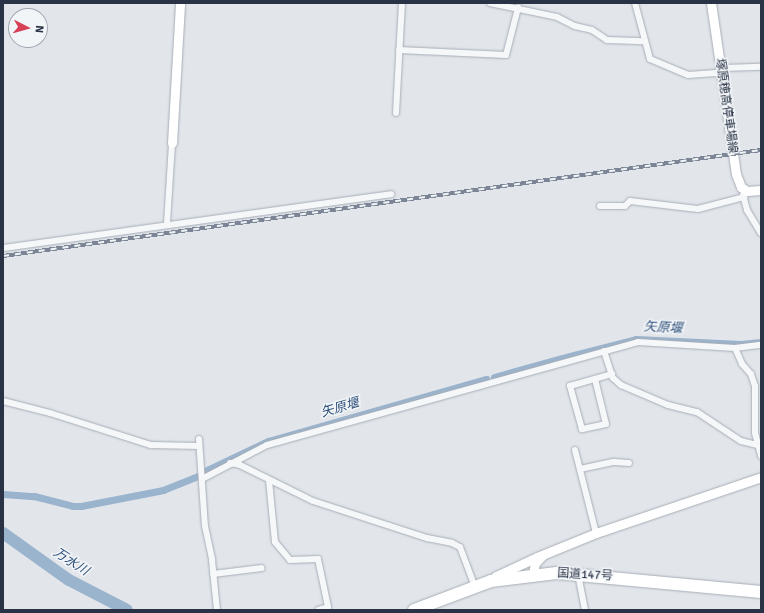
<!DOCTYPE html>
<html>
<head>
<meta charset="utf-8">
<style>
  body { margin:0 }
  #map { position:relative; width:764px; height:613px; overflow:hidden; background:#e2e6eb; font-family:Signika,"Noto Sans JP",sans-serif }
  div>[style] { position:absolute }
  .canal>* { height:7px; margin:-3.5px; padding:0 3.5px; transform-origin:3.5px; border-radius:3.5px; background:#9bb4cd }
  .river>* { height:12px; margin:-6px; padding:0 6px; transform-origin:6px; border-radius:6px; background:#9bb4cd }
  .roads { filter:drop-shadow(0 0 1px #a7adb6) drop-shadow(0 0 1px #a7adb6) }
  .street>* { height:6px; margin:-3px; padding:0 3px; transform-origin:3px; border-radius:3px; background:#f5f7f9 }
  .secondary>* { height:9px; margin:-4.5px; padding:0 4.5px; transform-origin:4.5px; border-radius:4.5px; background:#fff }
  .highway>* { height:12px; margin:-6px; padding:0 6px; transform-origin:6px; border-radius:6px; background:#fff }
  .rail>* { height:3.5px; margin-top:-1.75px; transform-origin:0; background:repeating-linear-gradient(90deg,#f2f5f8 0 6px,#7b8596 0 12px); box-sizing:border-box; border-block:1px solid #7b8596 }
  span { translate:-50% -50%; white-space:nowrap; text-align:center; line-height:1.15; -webkit-text-stroke:3px #f2f5f8; paint-order:stroke }
  .street-label { font-size:12px; color:#293345 }
  .water-label { font-size:13px; color:#30527c; font-style:italic }
  .frame { position:absolute; inset:0; border:4px solid #293345; pointer-events:none }
  .north { position:absolute; left:8px; top:8px; width:40px; height:40px; box-sizing:border-box; background:#f2f5f8; border:1px solid #a2a7b0; border-radius:50%; rotate:96deg; font-size:11px; font-weight:700; line-height:16px; text-align:center; color:#293345 }
  .north::after { content:''; display:block; margin:auto; width:14px; height:18px; background:#d74158; clip-path:polygon(50% 0,100% 100%,50% 72%,0 100%) }
</style>
</head>
<body>
<div id="map">
  <div class="canal">
    <i style="left:566px;top:357px;width:72px;rotate:-14.4deg"></i>
    <i style="left:636px;top:339px;width:105px;rotate:2.7deg"></i>
    <i style="left:741px;top:344px;width:20px;rotate:-6deg"></i>
    <i style="left:494px;top:377px;width:71px;rotate:-15.6deg"></i>
    <i style="left:205px;top:471px;width:70px;rotate:-25.5deg"></i>
    <i style="left:268px;top:441px;width:227px;rotate:-15.9deg"></i>
    <i style="left:3px;top:494px;width:31px;rotate:4deg"></i>
    <i style="left:34px;top:496px;width:40px;rotate:14.4deg"></i>
    <i style="left:73px;top:506px;width:8px"></i>
    <i style="left:81px;top:506px;width:84px;rotate:-11deg"></i>
    <i style="left:163px;top:490px;width:37px;rotate:-22deg"></i>
  </div>
  <div class="river">
    <i style="left:3px;top:533px;width:81px;rotate:35.5deg"></i>
    <i style="left:69px;top:580px;width:65px;rotate:27.3deg"></i>
  </div>
  <div class="roads">
    <div class="street">
      <i style="left:490px;top:3px;width:68px;rotate:11.8deg"></i>
      <i style="left:557px;top:17px;width:20px;rotate:27deg"></i>
      <i style="left:575px;top:26px;width:17px;rotate:13deg"></i>
      <i style="left:592px;top:30px;width:18px;rotate:34deg"></i>
      <i style="left:607px;top:40px;width:37px;rotate:2deg"></i>
      <i style="left:635px;top:3px;width:58px;rotate:75deg"></i>
      <i style="left:650px;top:59px;width:41px;rotate:22.8deg"></i>
      <i style="left:688px;top:75px;width:28px;rotate:-4deg"></i>
      <i style="left:716px;top:73px;width:9px;rotate:-32deg"></i>
      <i style="left:724px;top:68px;width:37px;rotate:-2deg"></i>
      <i style="left:399px;top:50px;width:107px;rotate:2.7deg"></i>
      <i style="left:506px;top:55px;width:49px;rotate:-75.7deg"></i>
      <i style="left:396px;top:113px;width:110px;rotate:-86.9deg"></i>
      <i style="left:743px;top:195px;width:16px;rotate:75deg"></i>
      <i style="left:747px;top:210px;width:27px;rotate:59deg"></i>
      <i style="left:600px;top:206px;width:25px"></i>
      <i style="left:625px;top:206px;width:7px;rotate:-45deg"></i>
      <i style="left:630px;top:201px;width:68px;rotate:6.7deg"></i>
      <i style="left:698px;top:209px;width:48px;rotate:-14.6deg"></i>
      <i style="left:167px;top:223px;width:80px;rotate:-86.4deg"></i>
      <i style="left:3px;top:248px;width:392px;rotate:-7.9deg"></i>
      <i style="left:735px;top:348px;width:17px;rotate:66deg"></i>
      <i style="left:742px;top:364px;width:13px;rotate:48deg"></i>
      <i style="left:751px;top:374px;width:13px;rotate:72deg"></i>
      <i style="left:755px;top:386px;width:47px;rotate:90deg"></i>
      <i style="left:755px;top:433px;width:24px;rotate:75deg"></i>
      <i style="left:604px;top:351px;width:28px;rotate:72deg"></i>
      <i style="left:613px;top:378px;width:11px;rotate:41deg"></i>
      <i style="left:621px;top:385px;width:51px;rotate:23.1deg"></i>
      <i style="left:668px;top:405px;width:30px;rotate:14deg"></i>
      <i style="left:697px;top:412px;width:53px;rotate:33.4deg"></i>
      <i style="left:741px;top:441px;width:16px;rotate:14deg"></i>
      <i style="left:595px;top:379px;width:46px;rotate:76.3deg"></i>
      <i style="left:606px;top:424px;width:25px;rotate:168deg"></i>
      <i style="left:582px;top:429px;width:45px;rotate:-105.6deg"></i>
      <i style="left:570px;top:386px;width:44px;rotate:-15.9deg"></i>
      <i style="left:3px;top:401px;width:49px;rotate:14.3deg"></i>
      <i style="left:50px;top:413px;width:106px;rotate:17.6deg"></i>
      <i style="left:151px;top:445px;width:48px;rotate:1.2deg"></i>
      <i style="left:199px;top:439px;width:87px;rotate:86.1deg"></i>
      <i style="left:205px;top:526px;width:35px;rotate:78deg"></i>
      <i style="left:212px;top:560px;width:50px;rotate:84.3deg"></i>
      <i style="left:575px;top:450px;width:86px;rotate:75.8deg"></i>
      <i style="left:230px;top:463px;width:10px;rotate:11deg"></i>
      <i style="left:240px;top:465px;width:81px;rotate:26.3deg"></i>
      <i style="left:313px;top:501px;width:120px;rotate:18deg"></i>
      <i style="left:427px;top:538px;width:25px;rotate:11deg"></i>
      <i style="left:452px;top:543px;width:9px;rotate:27deg"></i>
      <i style="left:460px;top:547px;width:43px;rotate:69.4deg"></i>
      <i style="left:580px;top:469px;width:35px;rotate:-12deg"></i>
      <i style="left:614px;top:462px;width:15px;rotate:4deg"></i>
      <i style="left:202px;top:479px;width:73px;rotate:-27.6deg"></i>
      <i style="left:267px;top:445px;width:385px;rotate:-15.5deg"></i>
      <i style="left:638px;top:342px;width:97px;rotate:3.5deg"></i>
      <i style="left:735px;top:348px;width:26px;rotate:-7deg"></i>
      <i style="left:269px;top:480px;width:62px;rotate:84.5deg"></i>
      <i style="left:275px;top:542px;width:23px;rotate:50deg"></i>
      <i style="left:290px;top:560px;width:28px;rotate:-2deg"></i>
      <i style="left:318px;top:559px;width:49px;rotate:78.2deg"></i>
      <i style="left:328px;top:607px;width:10px;rotate:163deg"></i>
      <i style="left:213px;top:574px;width:49px;rotate:-7deg"></i>
      <i style="left:578px;top:574px;width:37px;rotate:79deg"></i>
    </div>
    <div class="secondary">
      <i style="left:711px;top:3px;width:173px;rotate:81.7deg"></i>
      <i style="left:736px;top:174px;width:14px;rotate:69deg"></i>
      <i style="left:741px;top:187px;width:7px;rotate:34deg"></i>
      <i style="left:747px;top:191px;width:14px;rotate:-4deg"></i>
      <i style="left:172px;top:143px;width:140px;rotate:-86.7deg"></i>
      <i style="left:533px;top:574px;width:11px;rotate:-80deg"></i>
      <i style="left:535px;top:563px;width:10px;rotate:-45deg"></i>
      <i style="left:491px;top:581px;width:7px;rotate:-45deg"></i>
      <i style="left:496px;top:576px;width:45px;rotate:-24.9deg"></i>
      <i style="left:537px;top:557px;width:64px;rotate:-22.1deg"></i>
      <i style="left:596px;top:533px;width:174px;rotate:-18.7deg"></i>
    </div>
    <div class="highway">
      <i style="left:414px;top:610px;width:82px;rotate:-20.6deg"></i>
      <i style="left:491px;top:581px;width:66px;rotate:-6.9deg"></i>
      <i style="left:557px;top:573px;width:205px;rotate:5.3deg"></i>
    </div>
  </div>
  <div class="rail">
    <i style="left:3px;top:256px;width:765px;rotate:-7.96deg"></i>
  </div>
  <div class="street-label">
    <span style="left:726px;top:106px;rotate:82deg">塚原穂高停車場線</span>
    <span style="left:585px;top:575px;rotate:3deg">国道147号</span>
  </div>
  <div class="water-label">
    <span style="left:663px;top:328px;rotate:3deg">矢原堰</span>
    <span style="left:340px;top:408px;rotate:-16deg">矢原堰</span>
    <span style="left:71px;top:562px;rotate:33deg">万水川</span>
  </div>
  <div class="frame"></div>
  <div class="north">N</div>
</div>
</body>
</html>
